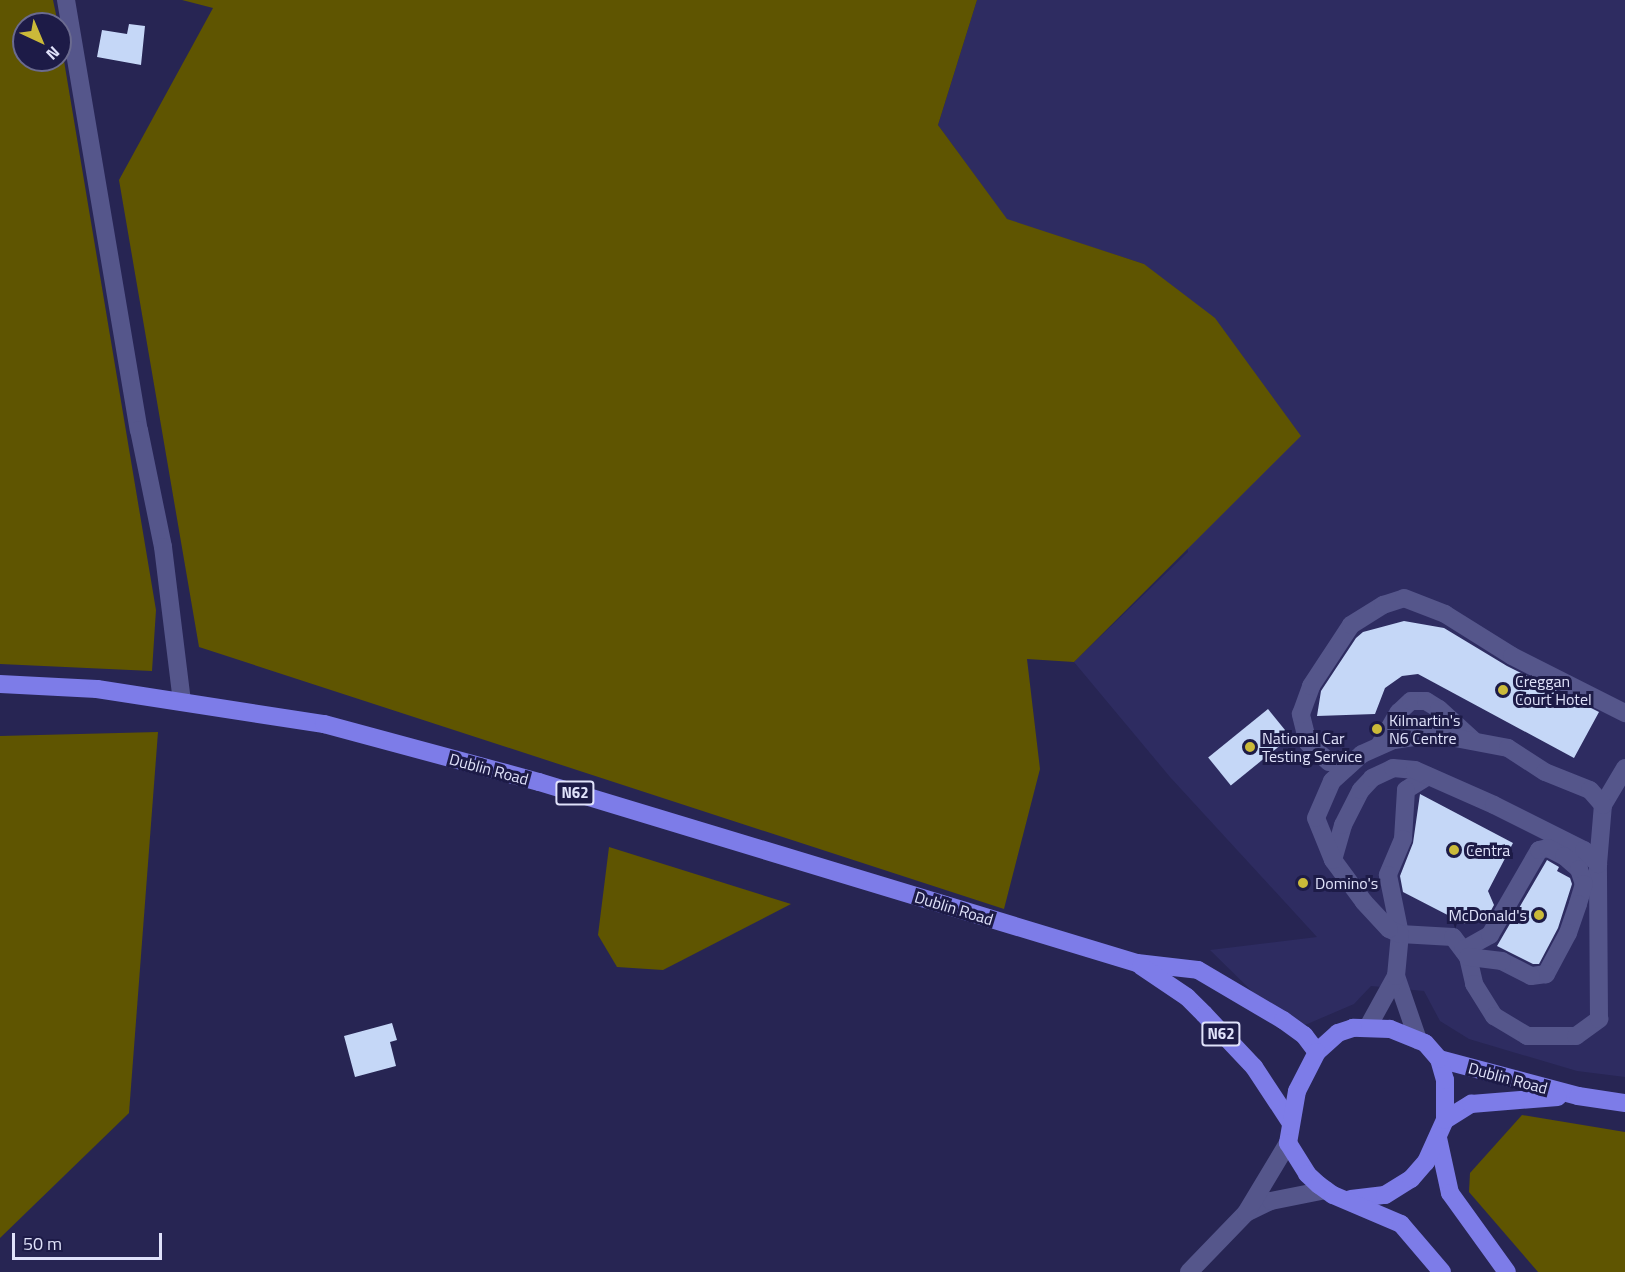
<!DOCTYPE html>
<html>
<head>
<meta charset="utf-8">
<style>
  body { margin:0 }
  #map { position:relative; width:1625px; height:1272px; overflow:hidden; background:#272553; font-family:"Titillium Web",sans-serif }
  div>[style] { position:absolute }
  .built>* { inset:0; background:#2e2c61 }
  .green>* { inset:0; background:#5f5501 }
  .building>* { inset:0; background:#c5d7f7; transform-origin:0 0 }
  .minor>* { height:18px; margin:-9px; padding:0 9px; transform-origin:9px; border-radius:9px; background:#55568b }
  .major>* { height:18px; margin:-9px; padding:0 9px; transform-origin:9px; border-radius:9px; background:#7d7ce8 }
  .dots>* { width:16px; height:16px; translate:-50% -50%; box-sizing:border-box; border:3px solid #1d1b47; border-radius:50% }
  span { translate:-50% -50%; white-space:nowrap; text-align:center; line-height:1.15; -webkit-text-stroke:6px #1d1b47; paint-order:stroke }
  .shield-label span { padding:2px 4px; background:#1d1b47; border:2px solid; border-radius:4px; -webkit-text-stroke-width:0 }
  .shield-label { font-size:15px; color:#e0e2fa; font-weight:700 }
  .poi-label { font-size:16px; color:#e0e2fa }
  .left { translate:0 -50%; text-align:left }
  .right { translate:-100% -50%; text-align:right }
  .street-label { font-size:16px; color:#e0e2fa }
  .north { position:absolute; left:12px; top:12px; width:60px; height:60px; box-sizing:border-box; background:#1d1b47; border:2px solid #6b6b8f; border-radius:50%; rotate:136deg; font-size:16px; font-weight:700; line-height:24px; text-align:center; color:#e0e2fa }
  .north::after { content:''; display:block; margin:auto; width:21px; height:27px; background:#cbba39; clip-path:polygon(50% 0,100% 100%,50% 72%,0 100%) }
  .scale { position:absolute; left:12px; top:1233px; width:150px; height:27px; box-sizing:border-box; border:3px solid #e0e2fa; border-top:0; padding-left:8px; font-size:18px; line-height:21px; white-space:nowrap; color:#e0e2fa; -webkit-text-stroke:4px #1d1b47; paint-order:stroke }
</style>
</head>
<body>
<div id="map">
  <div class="built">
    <i style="clip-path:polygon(977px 0,1625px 0,1625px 1077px,1577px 1071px,1469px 1039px,1440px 1021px,1424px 991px,1371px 986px,1354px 1004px,1305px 1025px,1273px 1012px,1210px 950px,1317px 937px,1170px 777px,1074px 662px,1188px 552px,1144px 264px,1007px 220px,938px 125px)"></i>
  </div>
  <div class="green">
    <i style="clip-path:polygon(0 0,53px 0,58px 24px,24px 24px,24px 60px,60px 60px,60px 37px,156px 610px,152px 671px,0 664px)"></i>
    <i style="clip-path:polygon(182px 0,977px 0,938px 125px,1007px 219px,1144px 264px,1215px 318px,1301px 436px,1074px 662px,1027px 659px,1040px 769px,1004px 909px,199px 647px,119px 180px,213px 8px)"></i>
    <i style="clip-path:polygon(158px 732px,129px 1113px,0 1238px,0 736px)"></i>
    <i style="clip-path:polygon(609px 847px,791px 904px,663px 970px,617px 967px,598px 935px)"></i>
    <i style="clip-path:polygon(1522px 1115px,1625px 1132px,1625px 1272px,1538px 1272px,1469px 1192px,1470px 1173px)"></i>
  </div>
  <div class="building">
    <i style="clip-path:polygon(129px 24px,145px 26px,141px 65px,97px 57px,102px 30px,127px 34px)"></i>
    <i style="clip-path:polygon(1404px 621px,1444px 628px,1507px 666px,1599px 712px,1574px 758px,1418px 674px,1402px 676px,1385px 688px,1375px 714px,1317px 716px,1321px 691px,1356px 638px,1363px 632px)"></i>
    <i style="left:1268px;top:709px;width:36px;height:77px;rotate:51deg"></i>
    <i style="clip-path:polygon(1420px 794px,1513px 843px,1488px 891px,1494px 905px,1488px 916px,1465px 924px,1403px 892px,1400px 876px,1413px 843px)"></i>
    <i style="clip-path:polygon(1547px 860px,1559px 867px,1557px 871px,1570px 878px,1572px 884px,1558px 928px,1539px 964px,1533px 964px,1497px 946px)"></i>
    <i style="clip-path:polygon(392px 1023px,397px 1040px,390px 1042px,396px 1066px,355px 1077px,344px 1036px)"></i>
  </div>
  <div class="minor">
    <i style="left:66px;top:0;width:436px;rotate:80.4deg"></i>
    <i style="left:139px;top:430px;width:119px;rotate:78.4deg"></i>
    <i style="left:163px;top:547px;width:156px;rotate:83deg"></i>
    <i style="left:1379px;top:746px;width:39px;rotate:-60deg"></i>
    <i style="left:1399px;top:712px;width:16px;rotate:-43deg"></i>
    <i style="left:1411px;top:701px;width:15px"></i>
    <i style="left:1426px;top:701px;width:15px;rotate:32deg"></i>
    <i style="left:1439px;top:709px;width:46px;rotate:42.4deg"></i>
    <i style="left:1351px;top:763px;width:22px;rotate:-177deg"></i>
    <i style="left:1329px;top:762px;width:28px;rotate:-138deg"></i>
    <i style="left:1308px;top:743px;width:30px;rotate:-104deg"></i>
    <i style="left:1301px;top:714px;width:30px;rotate:-70deg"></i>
    <i style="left:1311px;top:686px;width:73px;rotate:-56.7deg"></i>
    <i style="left:1351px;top:625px;width:38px;rotate:-32deg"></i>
    <i style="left:1383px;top:605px;width:22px;rotate:-18deg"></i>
    <i style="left:1404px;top:598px;width:44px;rotate:21.3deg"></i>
    <i style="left:1445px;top:614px;width:79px;rotate:32.1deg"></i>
    <i style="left:1512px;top:656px;width:127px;rotate:26.8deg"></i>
    <i style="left:1428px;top:776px;width:26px;rotate:148deg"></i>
    <i style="left:1406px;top:790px;width:49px;rotate:93.5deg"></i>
    <i style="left:1403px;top:839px;width:39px;rotate:113deg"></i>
    <i style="left:1388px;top:875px;width:60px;rotate:78.5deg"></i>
    <i style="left:1400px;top:934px;width:53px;rotate:3.2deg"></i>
    <i style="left:1453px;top:937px;width:25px;rotate:53deg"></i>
    <i style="left:1468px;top:957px;width:28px;rotate:77deg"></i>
    <i style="left:1474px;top:984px;width:38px;rotate:58deg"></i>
    <i style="left:1494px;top:1016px;width:39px;rotate:31deg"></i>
    <i style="left:1527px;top:1036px;width:49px"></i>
    <i style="left:1576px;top:1036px;width:29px;rotate:-36deg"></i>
    <i style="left:1599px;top:1019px;width:155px;rotate:-90.4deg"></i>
    <i style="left:1598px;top:864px;width:59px;rotate:-85.2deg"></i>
    <i style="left:1603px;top:805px;width:43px;rotate:-59.3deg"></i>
    <i style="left:1333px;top:860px;width:36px;rotate:-74deg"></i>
    <i style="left:1343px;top:825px;width:39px;rotate:-63deg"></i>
    <i style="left:1361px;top:790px;width:16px;rotate:-47deg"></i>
    <i style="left:1372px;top:778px;width:23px;rotate:-25deg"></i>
    <i style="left:1393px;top:768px;width:22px;rotate:5deg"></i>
    <i style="left:1415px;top:770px;width:86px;rotate:23.9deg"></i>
    <i style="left:1494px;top:805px;width:101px;rotate:26.6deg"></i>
    <i style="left:1584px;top:850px;width:20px;rotate:45deg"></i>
    <i style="left:1463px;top:950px;width:31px;rotate:-29deg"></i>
    <i style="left:1490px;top:935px;width:98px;rotate:-60deg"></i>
    <i style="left:1539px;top:850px;width:9px;rotate:-13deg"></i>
    <i style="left:1548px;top:848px;width:18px;rotate:27deg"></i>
    <i style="left:1564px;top:856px;width:20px;rotate:41deg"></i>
    <i style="left:1579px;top:869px;width:16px;rotate:72deg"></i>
    <i style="left:1584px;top:884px;width:21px;rotate:107deg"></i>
    <i style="left:1578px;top:904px;width:31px;rotate:109deg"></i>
    <i style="left:1568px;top:933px;width:47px;rotate:118.2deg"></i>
    <i style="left:1546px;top:974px;width:15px;rotate:172deg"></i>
    <i style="left:1531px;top:976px;width:33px;rotate:-153deg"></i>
    <i style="left:1502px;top:961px;width:34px;rotate:-173deg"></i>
    <i style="left:1396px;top:976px;width:68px;rotate:71deg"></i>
    <i style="left:1369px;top:1025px;width:56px;rotate:-61.1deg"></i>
    <i style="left:1396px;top:976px;width:42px;rotate:-84.6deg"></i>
    <i style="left:1400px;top:934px;width:12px;rotate:-156deg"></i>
    <i style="left:1389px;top:929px;width:37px;rotate:-133deg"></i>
    <i style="left:1364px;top:902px;width:52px;rotate:-126.4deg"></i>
    <i style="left:1333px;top:860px;width:45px;rotate:-112deg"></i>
    <i style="left:1316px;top:818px;width:40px;rotate:-66.6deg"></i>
    <i style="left:1332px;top:781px;width:40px;rotate:-42deg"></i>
    <i style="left:1362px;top:754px;width:35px;rotate:-24deg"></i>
    <i style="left:1394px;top:740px;width:40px;rotate:-8.5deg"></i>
    <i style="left:1434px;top:734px;width:75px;rotate:10.7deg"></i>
    <i style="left:1508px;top:748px;width:44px;rotate:33deg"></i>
    <i style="left:1545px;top:772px;width:48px;rotate:21.8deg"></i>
    <i style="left:1590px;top:790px;width:20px;rotate:49deg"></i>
    <i style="left:1248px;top:1212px;width:25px;rotate:-26deg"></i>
    <i style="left:1271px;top:1201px;width:56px;rotate:-11.3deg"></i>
    <i style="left:1189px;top:1272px;width:82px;rotate:-46deg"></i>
    <i style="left:1246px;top:1213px;width:82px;rotate:-59deg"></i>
  </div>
  <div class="major">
    <i style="left:0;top:684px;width:97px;rotate:3deg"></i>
    <i style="left:97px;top:689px;width:230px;rotate:8.8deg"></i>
    <i style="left:324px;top:724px;width:223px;rotate:15.1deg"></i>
    <i style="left:539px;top:782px;width:625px;rotate:16.84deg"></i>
    <i style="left:1137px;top:963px;width:61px;rotate:6.5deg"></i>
    <i style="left:1198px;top:970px;width:99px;rotate:30.5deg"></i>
    <i style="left:1283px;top:1020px;width:26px;rotate:36deg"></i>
    <i style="left:1304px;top:1035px;width:21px;rotate:53deg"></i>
    <i style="left:1141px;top:966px;width:55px;rotate:34deg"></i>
    <i style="left:1187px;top:997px;width:24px;rotate:45deg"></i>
    <i style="left:1204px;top:1014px;width:73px;rotate:46.7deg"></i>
    <i style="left:1254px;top:1067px;width:64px;rotate:56.6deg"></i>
    <i style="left:1439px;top:1059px;width:144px;rotate:14.9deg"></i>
    <i style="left:1578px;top:1096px;width:48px;rotate:8.5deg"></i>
    <i style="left:1445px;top:1120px;width:31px;rotate:-32deg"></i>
    <i style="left:1471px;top:1104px;width:87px;rotate:-4.6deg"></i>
    <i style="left:1438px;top:1138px;width:56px;rotate:77.7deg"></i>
    <i style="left:1450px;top:1193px;width:97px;rotate:54.2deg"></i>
    <i style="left:1351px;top:1199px;width:34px;rotate:-7deg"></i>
    <i style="left:1385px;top:1195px;width:31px;rotate:-32deg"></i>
    <i style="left:1411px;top:1179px;width:23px;rotate:-49deg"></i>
    <i style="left:1426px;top:1162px;width:46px;rotate:-65.7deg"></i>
    <i style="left:1445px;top:1120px;width:40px;rotate:-90deg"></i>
    <i style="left:1445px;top:1080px;width:22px;rotate:-106deg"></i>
    <i style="left:1439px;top:1059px;width:21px;rotate:-131deg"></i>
    <i style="left:1425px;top:1043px;width:38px;rotate:-158deg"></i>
    <i style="left:1390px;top:1029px;width:37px;rotate:-178deg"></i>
    <i style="left:1353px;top:1028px;width:16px;rotate:162deg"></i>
    <i style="left:1338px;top:1033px;width:28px;rotate:138deg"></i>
    <i style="left:1317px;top:1052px;width:44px;rotate:117.1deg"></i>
    <i style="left:1297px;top:1091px;width:53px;rotate:99.8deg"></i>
    <i style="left:1288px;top:1143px;width:36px;rotate:58deg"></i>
    <i style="left:1307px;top:1174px;width:16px;rotate:43deg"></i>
    <i style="left:1319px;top:1185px;width:17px;rotate:36deg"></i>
    <i style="left:1333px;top:1195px;width:74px;rotate:23.1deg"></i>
    <i style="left:1401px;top:1224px;width:63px;rotate:49.5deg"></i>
  </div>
  <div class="dots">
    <i style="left:1503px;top:690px;background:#cbba39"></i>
    <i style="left:1377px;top:729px;background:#cbba39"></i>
    <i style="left:1250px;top:747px;background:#cbba39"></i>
    <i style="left:1454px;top:850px;background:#cbba39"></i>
    <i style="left:1303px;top:883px;background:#cbba39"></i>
    <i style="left:1539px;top:915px;background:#cbba39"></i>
  </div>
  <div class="shield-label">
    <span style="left:575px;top:793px">N62</span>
    <span style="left:1221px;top:1034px">N62</span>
  </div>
  <div class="poi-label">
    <span class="left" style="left:1515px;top:690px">Creggan<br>Court Hotel</span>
    <span class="left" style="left:1389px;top:729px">Kilmartin's<br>N6 Centre</span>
    <span class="left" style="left:1262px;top:747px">National Car<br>Testing Service</span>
    <span class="left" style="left:1466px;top:850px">Centra</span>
    <span class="left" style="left:1315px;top:883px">Domino's</span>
    <span class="right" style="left:1527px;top:915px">McDonald's</span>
  </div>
  <div class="street-label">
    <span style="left:489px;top:769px;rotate:15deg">Dublin Road</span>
    <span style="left:954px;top:908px;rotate:17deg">Dublin Road</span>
    <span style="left:1508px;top:1078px;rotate:15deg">Dublin Road</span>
  </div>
  <div class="north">N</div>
  <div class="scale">50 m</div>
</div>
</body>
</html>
